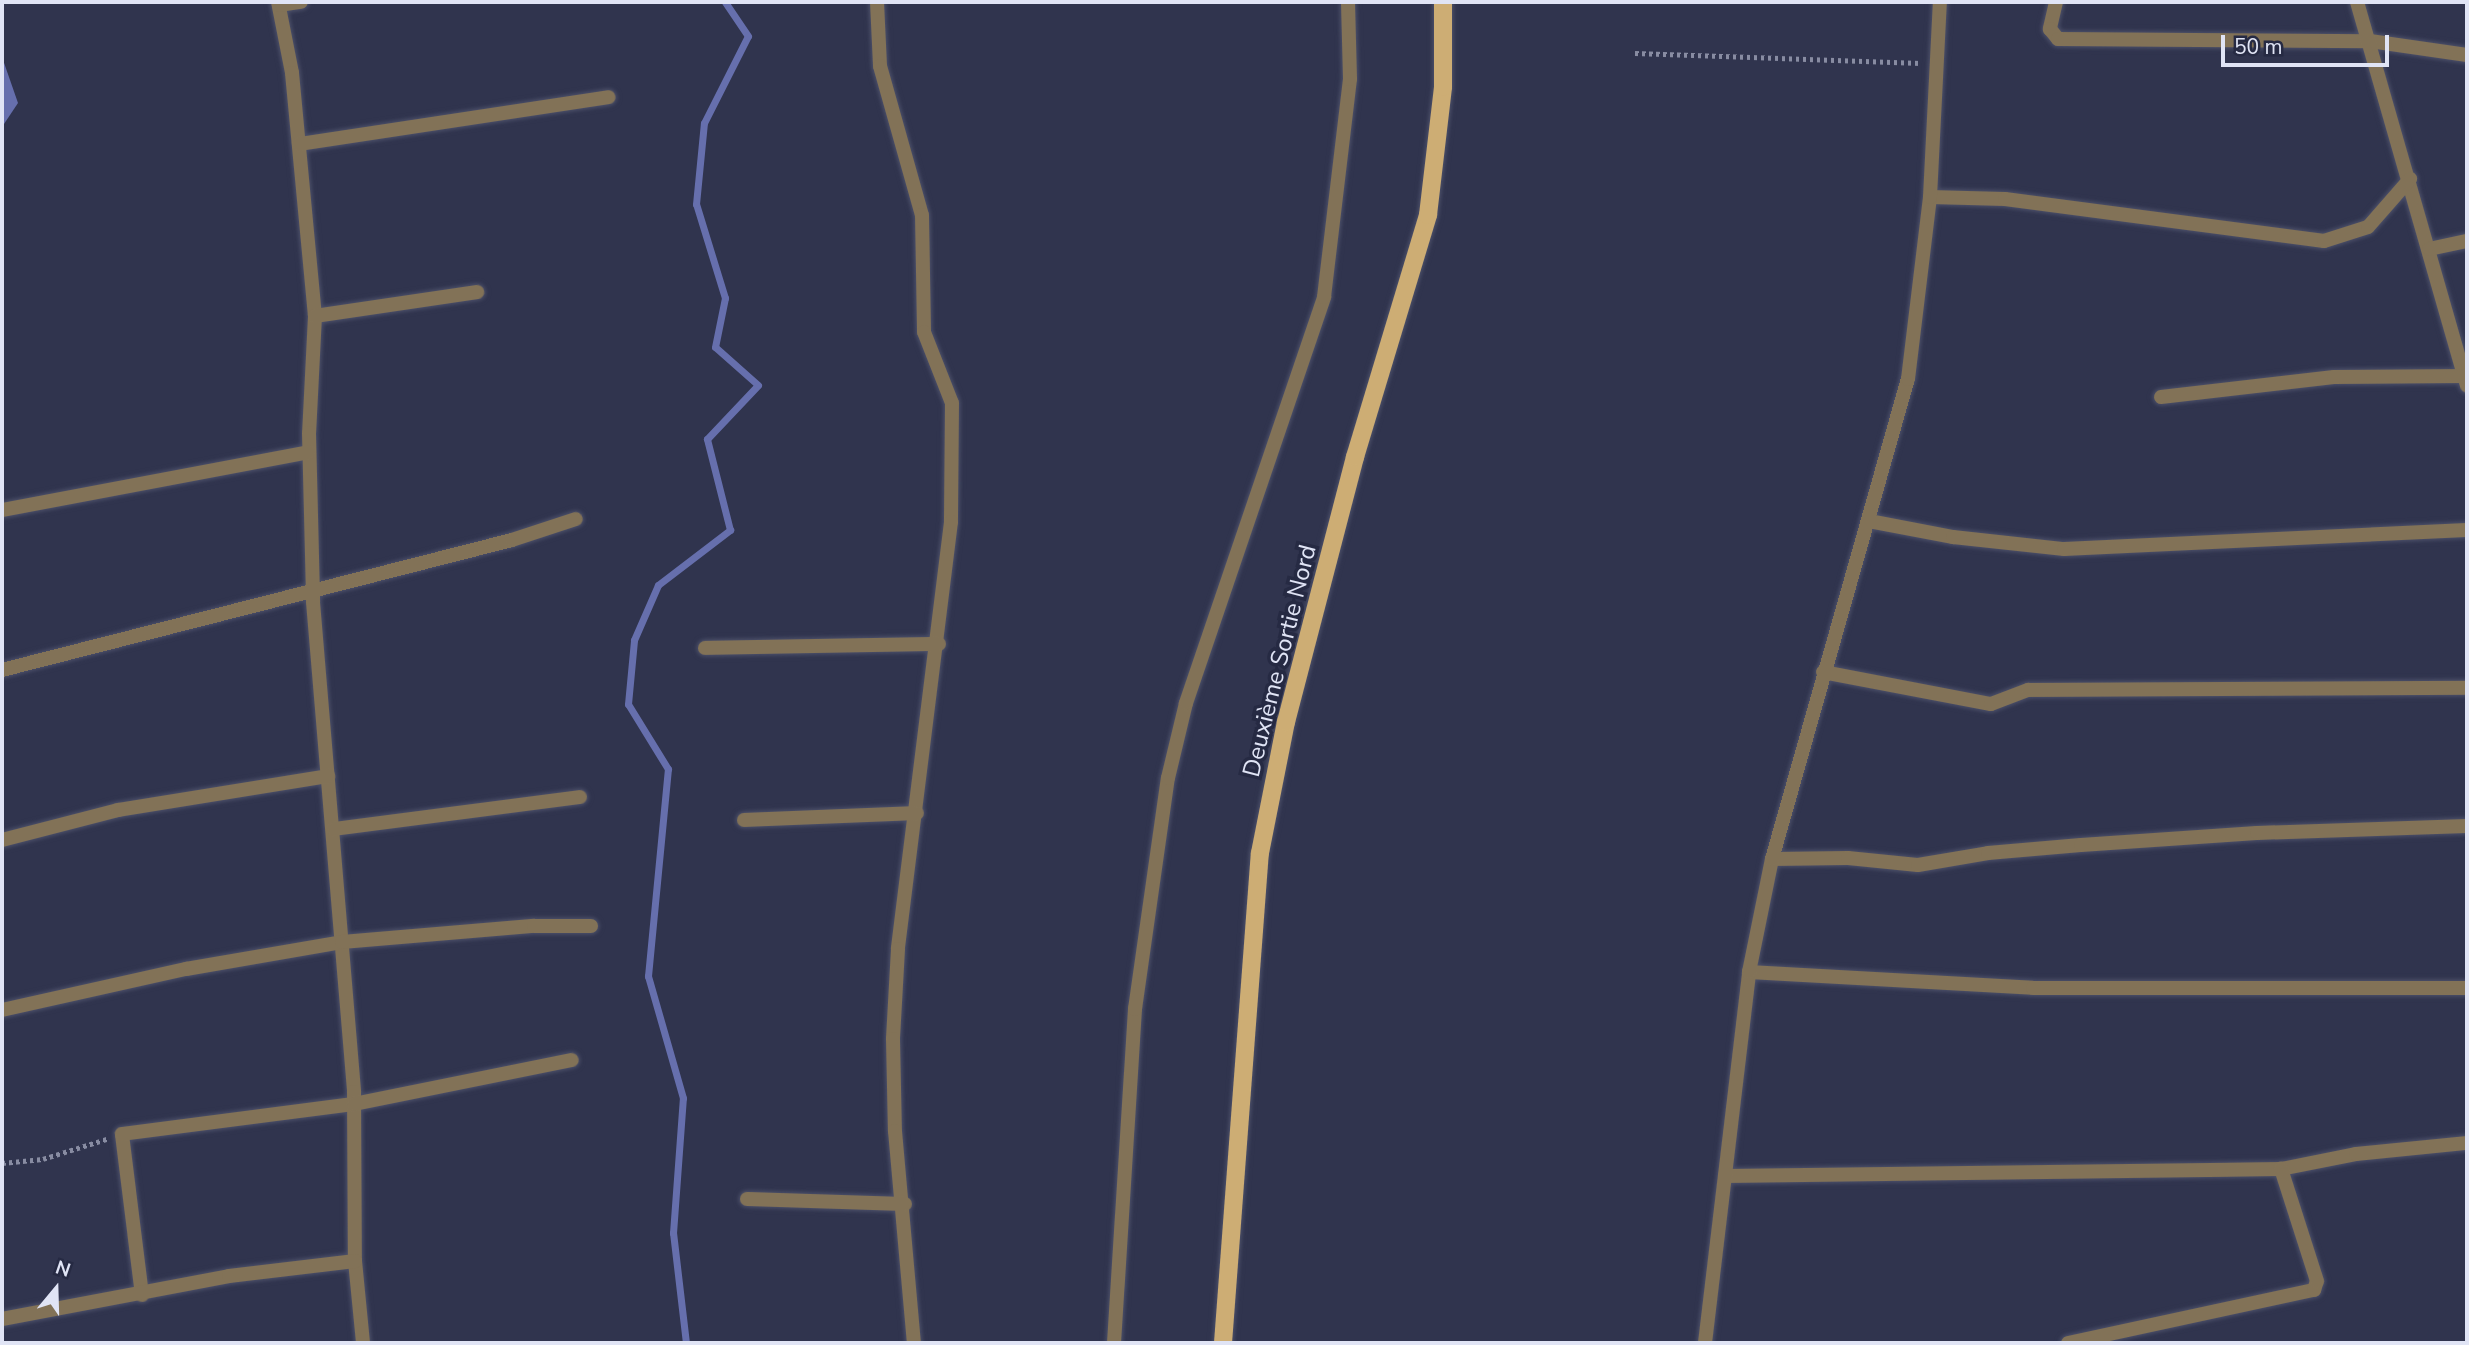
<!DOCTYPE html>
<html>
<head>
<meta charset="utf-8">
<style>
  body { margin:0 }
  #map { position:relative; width:2469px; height:1345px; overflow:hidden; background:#30344e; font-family:"Nunito Sans",sans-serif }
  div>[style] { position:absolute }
  .water>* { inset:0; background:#666fad }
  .stream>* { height:7px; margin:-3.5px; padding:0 3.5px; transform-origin:3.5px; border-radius:3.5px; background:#666fad }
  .path>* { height:4.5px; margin-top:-2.25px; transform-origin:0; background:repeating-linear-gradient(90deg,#888ca2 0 3.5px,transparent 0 7px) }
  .roads { filter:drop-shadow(0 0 2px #4c5069) drop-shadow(0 0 2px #4c5069) }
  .minor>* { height:14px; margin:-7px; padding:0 7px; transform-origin:7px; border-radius:7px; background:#827257 }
  .primary>* { height:18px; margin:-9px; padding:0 9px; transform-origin:9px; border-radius:9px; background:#cdad74 }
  span { translate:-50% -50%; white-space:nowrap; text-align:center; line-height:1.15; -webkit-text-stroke:7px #262a43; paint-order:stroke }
  .street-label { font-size:24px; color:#e0e4f5 }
  .frame { position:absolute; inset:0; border:4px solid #e0e4f5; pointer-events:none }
  .north { position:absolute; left:21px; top:1254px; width:70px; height:70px; -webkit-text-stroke:5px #262a43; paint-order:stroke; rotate:19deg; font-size:19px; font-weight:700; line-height:28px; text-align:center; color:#e0e4f5 }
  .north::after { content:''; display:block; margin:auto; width:24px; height:32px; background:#e0e4f5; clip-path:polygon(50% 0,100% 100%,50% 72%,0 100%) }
  .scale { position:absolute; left:2221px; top:35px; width:168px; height:32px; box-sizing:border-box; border:4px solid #e0e4f5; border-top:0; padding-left:9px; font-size:21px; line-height:24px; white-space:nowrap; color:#e0e4f5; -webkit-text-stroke:5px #262a43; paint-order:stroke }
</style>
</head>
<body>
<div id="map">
  <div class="water">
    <i style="clip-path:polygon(2px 57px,18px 103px,2px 127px)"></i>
  </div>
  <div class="stream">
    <i style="left:686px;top:1343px;width:111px;rotate:-96.7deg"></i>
    <i style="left:673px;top:1233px;width:135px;rotate:-85.8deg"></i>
    <i style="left:683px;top:1098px;width:127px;rotate:-106deg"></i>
    <i style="left:648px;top:976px;width:208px;rotate:-84.5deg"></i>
    <i style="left:668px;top:769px;width:76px;rotate:-121.6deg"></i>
    <i style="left:628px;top:704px;width:64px;rotate:-84.6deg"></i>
    <i style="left:634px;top:640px;width:60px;rotate:-66.4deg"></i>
    <i style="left:658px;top:585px;width:91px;rotate:-37.4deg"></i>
    <i style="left:730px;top:530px;width:94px;rotate:-104.2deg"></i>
    <i style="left:707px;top:439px;width:74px;rotate:-46.6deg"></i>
    <i style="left:758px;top:385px;width:57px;rotate:-138.5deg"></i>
    <i style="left:715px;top:347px;width:50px;rotate:-78.5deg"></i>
    <i style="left:725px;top:298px;width:98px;rotate:-107.1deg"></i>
    <i style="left:696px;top:204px;width:81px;rotate:-84.4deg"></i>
    <i style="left:704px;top:123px;width:97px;rotate:-63.2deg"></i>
    <i style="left:748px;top:36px;width:41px;rotate:-124.1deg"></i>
  </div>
  <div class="path">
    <i style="left:1635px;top:53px;width:286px;rotate:2deg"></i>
    <i style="left:2px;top:1163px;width:41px;rotate:-5.6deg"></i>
    <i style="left:43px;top:1159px;width:67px;rotate:-17.4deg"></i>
  </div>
  <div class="roads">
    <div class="minor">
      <i style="left:278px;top:2px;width:72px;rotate:78.8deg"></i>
      <i style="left:292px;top:73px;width:244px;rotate:84.6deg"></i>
      <i style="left:315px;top:316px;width:117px;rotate:92.9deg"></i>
      <i style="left:309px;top:433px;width:169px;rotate:88.6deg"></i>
      <i style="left:313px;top:602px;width:492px;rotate:85.2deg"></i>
      <i style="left:354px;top:1092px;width:169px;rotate:89.7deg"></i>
      <i style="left:355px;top:1261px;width:82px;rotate:84.4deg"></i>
      <i style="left:877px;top:2px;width:64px;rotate:87.3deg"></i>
      <i style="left:880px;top:66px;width:155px;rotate:74.3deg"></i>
      <i style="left:922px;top:215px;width:117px;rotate:89deg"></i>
      <i style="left:924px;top:332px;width:76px;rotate:68.5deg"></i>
      <i style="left:952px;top:403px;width:119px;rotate:90.5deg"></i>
      <i style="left:951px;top:522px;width:430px;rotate:97.1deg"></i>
      <i style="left:898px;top:949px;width:90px;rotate:93.2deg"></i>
      <i style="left:893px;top:1039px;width:92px;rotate:88.8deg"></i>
      <i style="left:895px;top:1131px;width:213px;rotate:84.9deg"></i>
      <i style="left:2056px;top:2px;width:28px;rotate:103deg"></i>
      <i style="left:2050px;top:29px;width:13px;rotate:51deg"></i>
      <i style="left:2058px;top:39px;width:312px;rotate:0.4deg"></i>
      <i style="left:2370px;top:41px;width:98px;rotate:8.2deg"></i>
      <i style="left:2357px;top:2px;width:399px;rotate:74deg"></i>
      <i style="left:279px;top:5px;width:22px;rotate:-8deg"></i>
      <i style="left:299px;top:144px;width:313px;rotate:-8.6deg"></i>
      <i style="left:1930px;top:197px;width:75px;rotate:1.5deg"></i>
      <i style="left:2005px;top:199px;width:322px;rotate:7.5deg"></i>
      <i style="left:2324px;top:241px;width:46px;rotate:-17.7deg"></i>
      <i style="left:2368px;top:227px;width:64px;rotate:-48.8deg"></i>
      <i style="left:2429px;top:249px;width:39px;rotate:-12deg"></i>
      <i style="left:315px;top:316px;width:164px;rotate:-8.4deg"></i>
      <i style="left:2161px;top:397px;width:174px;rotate:-6.6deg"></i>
      <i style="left:2334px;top:377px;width:133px;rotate:-0.4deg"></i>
      <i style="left:2px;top:510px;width:312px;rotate:-10.7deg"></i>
      <i style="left:1869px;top:521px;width:86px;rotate:10.8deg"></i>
      <i style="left:1953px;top:537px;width:112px;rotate:6.2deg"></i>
      <i style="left:2064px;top:549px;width:403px;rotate:-2.7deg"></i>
      <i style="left:705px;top:648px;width:234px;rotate:-1deg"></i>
      <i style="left:2px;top:670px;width:526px;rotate:-14.3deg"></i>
      <i style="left:512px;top:540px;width:67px;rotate:-18.2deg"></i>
      <i style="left:1823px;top:672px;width:171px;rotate:10.8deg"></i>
      <i style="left:1991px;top:704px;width:40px;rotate:-21deg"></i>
      <i style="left:2028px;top:690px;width:439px;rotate:-0.3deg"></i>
      <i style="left:744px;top:820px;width:173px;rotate:-2.3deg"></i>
      <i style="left:334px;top:829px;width:248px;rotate:-7.4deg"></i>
      <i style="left:2px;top:840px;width:120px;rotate:-14.5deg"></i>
      <i style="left:118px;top:810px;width:213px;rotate:-9.2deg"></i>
      <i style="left:1772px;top:859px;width:76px;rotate:-0.8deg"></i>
      <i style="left:1848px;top:858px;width:70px;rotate:5.7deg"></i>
      <i style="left:1918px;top:865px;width:71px;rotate:-9.7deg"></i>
      <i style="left:1988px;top:853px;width:93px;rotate:-4.9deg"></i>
      <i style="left:2081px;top:845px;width:176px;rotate:-3.9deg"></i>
      <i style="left:2257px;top:833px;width:210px;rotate:-1.9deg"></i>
      <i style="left:1749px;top:972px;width:284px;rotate:3.2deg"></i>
      <i style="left:2033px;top:988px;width:434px"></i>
      <i style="left:2px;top:1010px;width:189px;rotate:-12.6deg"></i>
      <i style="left:186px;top:969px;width:158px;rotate:-9.8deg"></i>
      <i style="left:342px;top:942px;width:193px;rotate:-4.8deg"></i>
      <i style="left:534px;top:926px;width:57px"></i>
      <i style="left:1725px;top:1176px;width:556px;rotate:-0.72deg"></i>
      <i style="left:2281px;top:1169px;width:76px;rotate:-11.3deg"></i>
      <i style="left:2356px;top:1154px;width:112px;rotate:-5.7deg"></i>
      <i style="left:747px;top:1199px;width:158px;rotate:1.8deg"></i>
      <i style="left:142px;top:1295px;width:162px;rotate:-97.1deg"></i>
      <i style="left:122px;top:1134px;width:234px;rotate:-7.4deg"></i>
      <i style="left:354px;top:1104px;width:222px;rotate:-11.4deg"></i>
      <i style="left:2px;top:1319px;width:231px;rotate:-10.7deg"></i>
      <i style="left:229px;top:1276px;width:127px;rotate:-6.8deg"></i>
      <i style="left:1114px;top:1343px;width:335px;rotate:-86.4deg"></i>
      <i style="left:1135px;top:1009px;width:233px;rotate:-81.9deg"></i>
      <i style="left:1168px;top:778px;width:77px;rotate:-76.5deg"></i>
      <i style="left:1186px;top:703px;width:429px;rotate:-71.2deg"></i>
      <i style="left:1324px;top:297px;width:220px;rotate:-83.2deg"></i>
      <i style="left:1350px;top:79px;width:77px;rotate:-91.5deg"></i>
      <i style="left:1705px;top:1343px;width:374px;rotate:-83.2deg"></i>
      <i style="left:1749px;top:972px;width:115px;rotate:-78.5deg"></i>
      <i style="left:1772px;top:859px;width:499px;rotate:-74.2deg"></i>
      <i style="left:1908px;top:379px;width:183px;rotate:-83.1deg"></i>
      <i style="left:1930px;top:197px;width:195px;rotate:-87.1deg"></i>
      <i style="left:2068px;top:1343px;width:252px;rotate:-12.2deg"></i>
      <i style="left:2314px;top:1290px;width:9px;rotate:-72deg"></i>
      <i style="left:2317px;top:1281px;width:118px;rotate:-107.8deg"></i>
    </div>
    <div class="primary">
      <i style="left:1223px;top:1343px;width:491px;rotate:-85.7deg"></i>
      <i style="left:1260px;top:853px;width:134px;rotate:-78.8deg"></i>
      <i style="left:1286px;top:722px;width:274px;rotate:-75.4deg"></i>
      <i style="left:1355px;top:457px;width:253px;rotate:-73.2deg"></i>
      <i style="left:1428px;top:215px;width:129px;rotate:-83.3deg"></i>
      <i style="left:1443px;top:87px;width:85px;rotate:-90deg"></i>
    </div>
  </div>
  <div class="street-label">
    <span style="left:1280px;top:661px;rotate:-76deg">Deuxième Sortie Nord</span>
  </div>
  <div class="frame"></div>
  <div class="north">N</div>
  <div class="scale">50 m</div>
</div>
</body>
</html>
